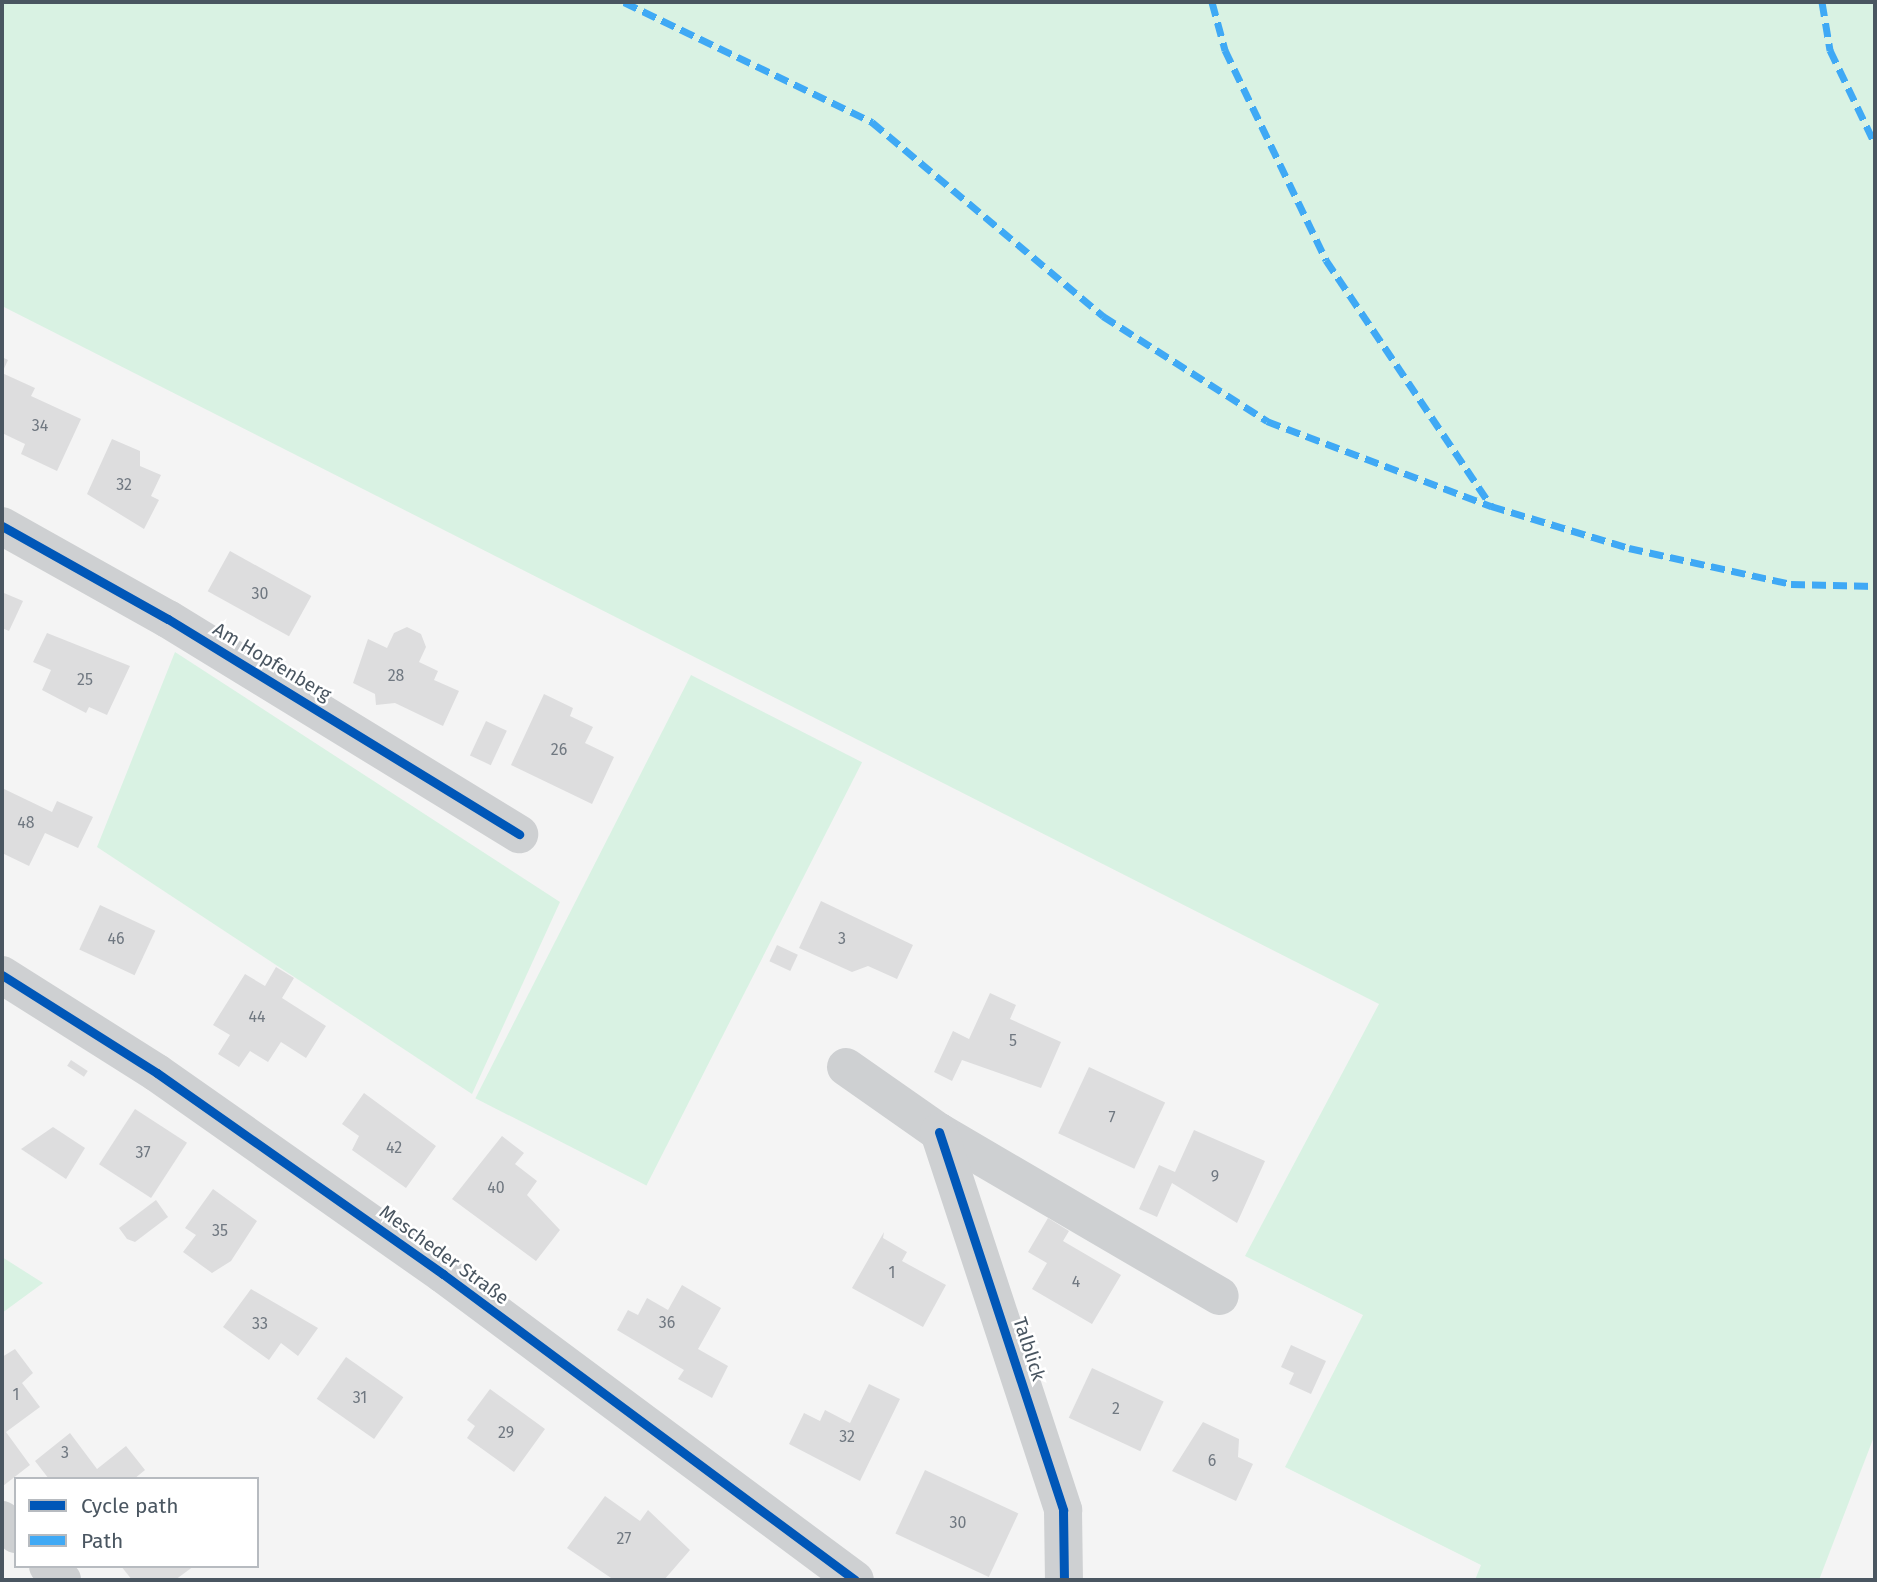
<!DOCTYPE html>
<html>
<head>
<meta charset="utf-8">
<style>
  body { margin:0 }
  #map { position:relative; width:1877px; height:1582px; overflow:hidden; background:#f4f4f4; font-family:"Fira Sans",sans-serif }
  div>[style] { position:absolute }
  .green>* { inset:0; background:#d9f2e3; transform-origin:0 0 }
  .building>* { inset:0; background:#ddddde; transform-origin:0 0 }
  .minor>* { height:38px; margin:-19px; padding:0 19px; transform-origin:19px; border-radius:19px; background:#ced0d2 }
  .quiet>* { height:7px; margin-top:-3.5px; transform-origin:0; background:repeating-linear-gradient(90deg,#3fa9f5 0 14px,transparent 0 21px) }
  .cycleway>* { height:9px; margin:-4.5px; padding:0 4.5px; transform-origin:4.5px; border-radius:4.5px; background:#0057b8 }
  span { translate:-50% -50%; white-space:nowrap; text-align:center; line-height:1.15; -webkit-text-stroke:5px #fff; paint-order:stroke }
  .number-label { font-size:16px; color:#707881 }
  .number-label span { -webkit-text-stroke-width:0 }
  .street-label { font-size:19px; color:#4a5661 }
  .frame { position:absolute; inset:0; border:4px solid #4a5661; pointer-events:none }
  .legend { position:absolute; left:14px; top:1477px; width:245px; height:91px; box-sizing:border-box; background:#fff; border:2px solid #b7bbc0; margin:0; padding:9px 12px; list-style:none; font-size:21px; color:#4a5661 }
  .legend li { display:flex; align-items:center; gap:14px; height:35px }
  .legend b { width:35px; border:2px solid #b7bbc0 }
</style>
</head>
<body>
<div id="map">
  <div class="green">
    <i style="clip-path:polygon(2px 2px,1875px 2px,1875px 1434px,1819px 1580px,1475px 1580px,1481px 1565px,1285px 1467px,1363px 1315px,1245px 1256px,1379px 1004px,2px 306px)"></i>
    <i style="clip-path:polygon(175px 652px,560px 902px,472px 1094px,97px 847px)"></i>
    <i style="left:691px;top:675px;width:192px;height:475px;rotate:27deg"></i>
    <i style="clip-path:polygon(2px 1257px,43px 1283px,2px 1313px)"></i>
  </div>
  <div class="building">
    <i style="clip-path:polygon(2px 357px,8px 360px,2px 373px,35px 388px,31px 396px,81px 419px,57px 471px,21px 454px,25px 444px,2px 433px)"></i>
    <i style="clip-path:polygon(112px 439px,140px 451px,140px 466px,161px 475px,151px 496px,159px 500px,144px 529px,87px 494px)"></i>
    <i style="left:230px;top:551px;width:93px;height:46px;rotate:29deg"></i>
    <i style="clip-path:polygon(4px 593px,23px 601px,9px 631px,2px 628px)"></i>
    <i style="clip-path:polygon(407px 627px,421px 634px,426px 647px,419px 662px,438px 671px,434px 680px,459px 691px,443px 726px,395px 703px,376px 705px,375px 694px,353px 683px,368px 639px,387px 648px,394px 633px)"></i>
    <i style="clip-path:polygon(47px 633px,130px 666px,107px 715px,89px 707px,86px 713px,42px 690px,51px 670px,33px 662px)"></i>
    <i style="clip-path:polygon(544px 694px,573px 708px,570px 716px,593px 727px,585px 743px,614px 757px,592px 804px,511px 765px)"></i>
    <i style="left:486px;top:721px;width:23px;height:38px;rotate:25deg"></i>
    <i style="clip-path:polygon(2px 788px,52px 812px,57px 801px,93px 817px,78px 848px,45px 833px,29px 866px,2px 853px)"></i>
    <i style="clip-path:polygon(821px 901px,913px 945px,897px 979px,868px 966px,852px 972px,799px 948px)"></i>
    <i style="left:100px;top:905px;width:61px;height:49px;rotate:25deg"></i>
    <i style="left:777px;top:945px;width:23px;height:18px;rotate:25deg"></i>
    <i style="clip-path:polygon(276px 967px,294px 978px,282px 998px,326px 1026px,306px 1058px,281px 1042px,268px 1062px,250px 1051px,239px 1067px,218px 1054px,230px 1035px,213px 1025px,245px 974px,265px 986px)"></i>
    <i style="clip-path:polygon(990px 993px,1016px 1005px,1010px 1019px,1061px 1042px,1041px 1088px,962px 1060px,952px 1081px,934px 1072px,953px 1031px,969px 1039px)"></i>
    <i style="left:71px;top:1060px;width:20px;height:7px;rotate:33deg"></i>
    <i style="left:1089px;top:1067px;width:84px;height:73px;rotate:25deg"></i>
    <i style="clip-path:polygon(364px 1093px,436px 1146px,406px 1188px,352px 1150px,359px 1136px,342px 1124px)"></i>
    <i style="left:135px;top:1109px;width:62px;height:66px;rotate:33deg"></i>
    <i style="clip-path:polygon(53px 1127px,85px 1148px,66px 1179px,21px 1149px)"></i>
    <i style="clip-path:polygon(1194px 1130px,1265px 1161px,1237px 1223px,1172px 1183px,1157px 1217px,1139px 1209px,1159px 1165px,1175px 1172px)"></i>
    <i style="clip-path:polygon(502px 1136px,524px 1153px,515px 1164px,537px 1181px,527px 1195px,560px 1230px,536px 1261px,452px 1199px)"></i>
    <i style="clip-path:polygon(213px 1189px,257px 1221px,231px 1261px,212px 1273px,183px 1252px,196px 1235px,185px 1228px)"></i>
    <i style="clip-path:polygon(156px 1200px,168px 1217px,135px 1242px,127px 1239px,119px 1228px)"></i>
    <i style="clip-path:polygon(1048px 1218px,1069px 1231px,1063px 1241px,1121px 1275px,1092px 1324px,1032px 1289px,1047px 1263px,1028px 1252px)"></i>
    <i style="clip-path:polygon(884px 1232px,883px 1238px,907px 1252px,902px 1261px,946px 1285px,923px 1327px,852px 1288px)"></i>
    <i style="clip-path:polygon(682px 1285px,721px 1308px,698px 1349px,728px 1366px,712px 1398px,678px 1379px,684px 1370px,617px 1330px,628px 1310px,638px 1315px,647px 1298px,668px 1310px)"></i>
    <i style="clip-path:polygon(251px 1289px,318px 1328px,298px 1356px,281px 1343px,269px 1360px,223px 1327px)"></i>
    <i style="clip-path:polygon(1291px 1345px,1326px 1361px,1311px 1394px,1289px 1384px,1294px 1373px,1281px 1367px)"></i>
    <i style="clip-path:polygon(15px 1349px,33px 1373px,22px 1383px,40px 1407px,6px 1432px,30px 1465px,3px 1486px,2px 1357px)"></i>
    <i style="left:346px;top:1357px;width:70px;height:51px;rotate:35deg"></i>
    <i style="left:1092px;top:1368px;width:79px;height:55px;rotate:25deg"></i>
    <i style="clip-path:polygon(869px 1384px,900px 1399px,860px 1481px,789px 1444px,804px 1413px,820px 1421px,825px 1410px,850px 1423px)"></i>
    <i style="clip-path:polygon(490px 1389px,545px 1429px,514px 1472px,467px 1438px,475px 1426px,467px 1420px)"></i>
    <i style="clip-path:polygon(1203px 1422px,1239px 1439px,1238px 1457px,1253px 1464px,1236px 1501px,1172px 1471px)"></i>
    <i style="clip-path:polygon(70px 1433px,97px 1469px,126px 1446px,145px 1470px,134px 1479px,49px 1479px,35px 1461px)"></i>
    <i style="left:925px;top:1470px;width:103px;height:70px;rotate:25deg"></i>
    <i style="clip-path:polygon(605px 1496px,640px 1521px,648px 1510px,690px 1550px,664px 1580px,614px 1580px,567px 1548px)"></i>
    <i style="clip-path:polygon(121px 1566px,194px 1566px,175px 1580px,132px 1580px)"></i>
  </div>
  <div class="minor">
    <i style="left:2px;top:526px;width:190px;rotate:29.3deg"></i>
    <i style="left:168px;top:619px;width:412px;rotate:31.5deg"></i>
    <i style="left:2px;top:975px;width:183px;rotate:32.3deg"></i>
    <i style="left:157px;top:1073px;width:350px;rotate:35.1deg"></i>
    <i style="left:443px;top:1274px;width:513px;rotate:36.6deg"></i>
    <i style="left:846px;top:1067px;width:113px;rotate:35deg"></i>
    <i style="left:939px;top:1132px;width:325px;rotate:30.3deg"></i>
    <i style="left:939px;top:1132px;width:398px;rotate:71.8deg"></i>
    <i style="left:1063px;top:1510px;width:70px;rotate:89.2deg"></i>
    <i style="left:2px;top:1520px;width:20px;rotate:45deg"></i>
    <i style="left:48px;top:1566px;width:20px;rotate:45deg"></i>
  </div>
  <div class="quiet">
    <i style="left:624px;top:2px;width:276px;rotate:25.8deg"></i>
    <i style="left:872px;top:122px;width:302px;rotate:40deg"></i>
    <i style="left:1103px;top:316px;width:195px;rotate:32.6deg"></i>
    <i style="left:1267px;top:421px;width:240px;rotate:20.8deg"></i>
    <i style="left:1491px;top:506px;width:144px;rotate:16.9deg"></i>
    <i style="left:1629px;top:548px;width:166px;rotate:12.5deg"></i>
    <i style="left:1791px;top:584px;width:84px;rotate:1.4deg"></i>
    <i style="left:1212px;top:2px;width:50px;rotate:74.8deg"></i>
    <i style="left:1225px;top:50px;width:233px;rotate:64.3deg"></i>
    <i style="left:1326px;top:260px;width:296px;rotate:56.1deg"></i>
    <i style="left:1822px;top:2px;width:49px;rotate:80.5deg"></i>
    <i style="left:1830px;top:50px;width:104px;rotate:64.4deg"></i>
  </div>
  <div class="cycleway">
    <i style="left:2px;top:526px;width:190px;rotate:29.3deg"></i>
    <i style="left:168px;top:619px;width:412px;rotate:31.5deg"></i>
    <i style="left:2px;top:975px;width:183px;rotate:32.3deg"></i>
    <i style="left:157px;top:1073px;width:350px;rotate:35.1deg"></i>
    <i style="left:443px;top:1274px;width:513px;rotate:36.6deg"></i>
    <i style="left:939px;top:1132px;width:398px;rotate:71.8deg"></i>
    <i style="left:1063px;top:1510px;width:70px;rotate:89.2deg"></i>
  </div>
  <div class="number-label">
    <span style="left:40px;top:426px">34</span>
    <span style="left:124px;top:485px">32</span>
    <span style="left:260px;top:594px">30</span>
    <span style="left:396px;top:676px">28</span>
    <span style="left:85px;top:680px">25</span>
    <span style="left:559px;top:750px">26</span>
    <span style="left:26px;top:823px">48</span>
    <span style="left:116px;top:939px">46</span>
    <span style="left:842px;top:939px">3</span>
    <span style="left:257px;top:1017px">44</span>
    <span style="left:1013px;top:1041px">5</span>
    <span style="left:1112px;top:1118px">7</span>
    <span style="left:394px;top:1148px">42</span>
    <span style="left:143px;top:1153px">37</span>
    <span style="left:1215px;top:1177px">9</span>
    <span style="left:496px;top:1188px">40</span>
    <span style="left:220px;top:1231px">35</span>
    <span style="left:892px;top:1273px">1</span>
    <span style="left:1076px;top:1282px">4</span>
    <span style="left:667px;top:1323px">36</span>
    <span style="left:260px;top:1324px">33</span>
    <span style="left:16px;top:1395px">1</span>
    <span style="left:360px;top:1398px">31</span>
    <span style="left:1116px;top:1409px">2</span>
    <span style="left:506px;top:1433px">29</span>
    <span style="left:847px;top:1437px">32</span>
    <span style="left:65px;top:1453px">3</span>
    <span style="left:1212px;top:1461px">6</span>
    <span style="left:958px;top:1523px">30</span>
    <span style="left:624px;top:1539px">27</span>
  </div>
  <div class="street-label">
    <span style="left:272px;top:662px;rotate:31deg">Am Hopfenberg</span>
    <span style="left:444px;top:1255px;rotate:36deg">Mescheder Straße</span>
    <span style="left:1029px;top:1349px;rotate:72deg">Talblick</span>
  </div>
  <div class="frame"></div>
  <ul class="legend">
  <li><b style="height:9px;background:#0057b8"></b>Cycle path</li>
  <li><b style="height:9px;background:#3fa9f5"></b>Path</li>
  </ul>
</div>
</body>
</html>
